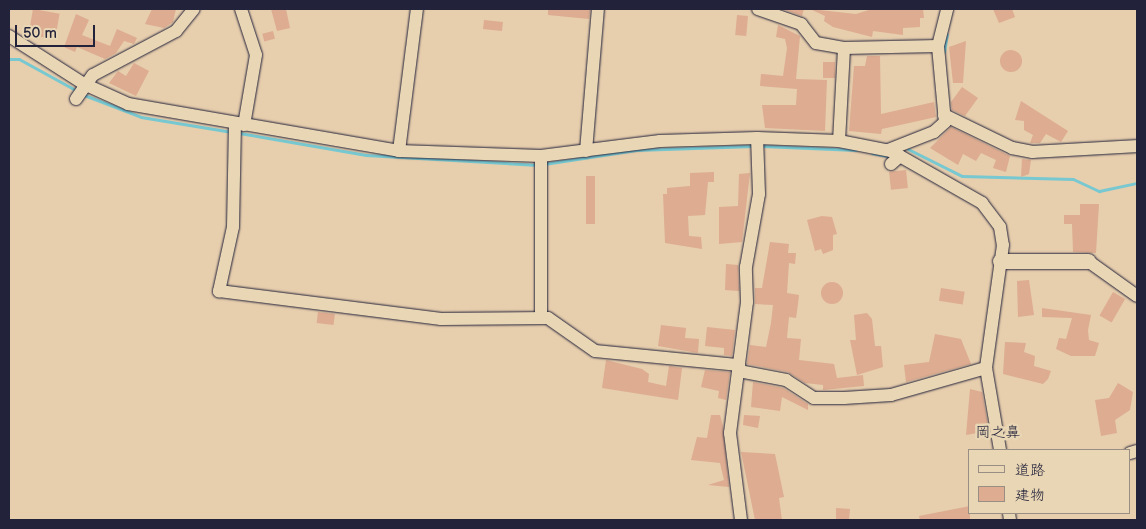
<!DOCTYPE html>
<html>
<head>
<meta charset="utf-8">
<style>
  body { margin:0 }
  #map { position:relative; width:1146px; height:529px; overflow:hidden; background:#e7cead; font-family:"Balsamiq Sans","Klee One",sans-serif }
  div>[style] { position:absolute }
  .stream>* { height:3px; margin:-1.5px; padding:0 1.5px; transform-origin:1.5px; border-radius:1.5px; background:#77c8d0 }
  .building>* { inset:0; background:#ddac91; transform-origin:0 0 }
  .round { border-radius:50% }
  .roads { filter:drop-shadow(0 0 1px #22223b) drop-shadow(0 0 1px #22223b) }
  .minor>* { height:12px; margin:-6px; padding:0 6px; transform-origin:6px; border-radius:6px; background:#e9d6b4 }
  .major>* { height:15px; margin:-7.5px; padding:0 7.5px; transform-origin:7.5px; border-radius:7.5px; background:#e9d6b4 }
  span { translate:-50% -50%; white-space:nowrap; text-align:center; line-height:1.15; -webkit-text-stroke:5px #e9d6b4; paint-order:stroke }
  .neighbourhood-label { font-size:15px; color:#22223b }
  .frame { position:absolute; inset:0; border:10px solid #22223b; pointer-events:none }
  .legend { position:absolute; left:968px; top:449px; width:162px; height:65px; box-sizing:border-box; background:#e9d6b4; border:1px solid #998e84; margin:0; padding:6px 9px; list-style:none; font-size:15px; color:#22223b }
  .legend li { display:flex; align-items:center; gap:10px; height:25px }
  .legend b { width:25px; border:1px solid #998e84 }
  .scale { position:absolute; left:15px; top:25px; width:80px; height:22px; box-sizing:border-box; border:2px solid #22223b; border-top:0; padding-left:6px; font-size:15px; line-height:18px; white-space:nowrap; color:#22223b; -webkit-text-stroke:4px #e9d6b4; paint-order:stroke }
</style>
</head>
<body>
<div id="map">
  <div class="stream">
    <i style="left:944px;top:52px;width:18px;rotate:-81deg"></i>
    <i style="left:9px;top:59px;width:10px"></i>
    <i style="left:19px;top:59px;width:68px;rotate:28.8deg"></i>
    <i style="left:84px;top:95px;width:61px;rotate:21.1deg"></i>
    <i style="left:141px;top:117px;width:92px;rotate:9.4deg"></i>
    <i style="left:239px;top:133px;width:129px;rotate:9.8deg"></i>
    <i style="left:366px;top:155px;width:172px;rotate:3.3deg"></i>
    <i style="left:760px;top:146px;width:96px;rotate:2.4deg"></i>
    <i style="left:908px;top:149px;width:60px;rotate:26.6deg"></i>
    <i style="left:962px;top:176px;width:111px;rotate:1.5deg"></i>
    <i style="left:1073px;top:179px;width:29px;rotate:25deg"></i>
    <i style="left:1099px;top:191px;width:39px;rotate:-12deg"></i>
    <i style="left:872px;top:153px;width:16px;rotate:11deg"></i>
    <i style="left:544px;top:164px;width:93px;rotate:-8.7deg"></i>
    <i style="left:636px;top:150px;width:118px;rotate:-1.9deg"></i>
  </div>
  <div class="building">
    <i style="left:33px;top:9px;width:27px;height:26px;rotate:10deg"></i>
    <i style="clip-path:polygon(152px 9px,176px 9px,173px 22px,164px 28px,145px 24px)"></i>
    <i style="clip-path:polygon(271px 9px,286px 9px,290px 28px,277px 31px)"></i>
    <i style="clip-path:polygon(548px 9px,590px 10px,589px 19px,548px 15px)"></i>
    <i style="clip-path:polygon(782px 9px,804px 9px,802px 16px)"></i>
    <i style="clip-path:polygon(810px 9px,856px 14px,872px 9px,923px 9px,924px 18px,920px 18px,920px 27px,903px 28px,903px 35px,873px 31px,872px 37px,833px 27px,824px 21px,825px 16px)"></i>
    <i style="clip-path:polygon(993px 9px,1012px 9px,1015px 17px,999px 23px)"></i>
    <i style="clip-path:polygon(76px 14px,89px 20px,82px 35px,110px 46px,117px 29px,137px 38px,134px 44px,124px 41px,116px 53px,105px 59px,77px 47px,75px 52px,64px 47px)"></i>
    <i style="left:737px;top:15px;width:11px;height:20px;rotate:5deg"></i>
    <i style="left:484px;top:20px;width:19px;height:9px;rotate:6deg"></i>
    <i style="clip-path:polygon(778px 25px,800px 36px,796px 79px,827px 80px,825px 131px,765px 128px,762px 105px,796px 105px,797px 89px,760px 86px,761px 74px,783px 76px,787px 48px,785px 39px,776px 37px)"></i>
    <i style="left:273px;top:31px;width:8px;height:11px;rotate:76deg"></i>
    <i style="clip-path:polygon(966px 41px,963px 83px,953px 83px,949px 47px)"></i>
    <i class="round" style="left:1000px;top:50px;width:22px;height:22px"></i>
    <i style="clip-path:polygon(867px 56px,880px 56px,881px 114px,934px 102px,936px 117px,882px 129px,881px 134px,849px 131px,854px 66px,865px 66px)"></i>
    <i style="left:823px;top:62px;width:12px;height:16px"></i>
    <i style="clip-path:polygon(134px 63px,149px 71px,136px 96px,109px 83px,118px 71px,126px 76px)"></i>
    <i style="clip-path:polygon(962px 87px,978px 98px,965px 116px,952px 110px,951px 102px)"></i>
    <i style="clip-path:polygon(1021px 101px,1068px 131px,1061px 142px,1046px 134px,1040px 143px,1030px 143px,1033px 135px,1024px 130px,1024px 121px,1015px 120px)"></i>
    <i style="clip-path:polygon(951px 127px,1010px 156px,1006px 172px,993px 168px,996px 160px,981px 153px,976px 161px,963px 154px,958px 165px,930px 148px)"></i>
    <i style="clip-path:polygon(1022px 159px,1031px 160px,1029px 174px,1021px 177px)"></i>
    <i style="left:906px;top:170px;width:18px;height:17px;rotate:84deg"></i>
    <i style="clip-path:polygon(714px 172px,714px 182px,708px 182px,705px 215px,688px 216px,689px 236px,701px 237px,702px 249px,665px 243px,663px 194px,667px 194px,667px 188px,690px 186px,690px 173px)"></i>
    <i style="clip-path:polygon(750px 173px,742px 242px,719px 244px,719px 207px,738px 206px,739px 174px)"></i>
    <i style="left:586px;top:176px;width:9px;height:48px"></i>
    <i style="clip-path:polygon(1080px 204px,1099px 204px,1096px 253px,1073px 252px,1072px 224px,1064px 224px,1064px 215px,1080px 215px)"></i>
    <i style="clip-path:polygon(822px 216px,832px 217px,837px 234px,833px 235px,833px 250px,823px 254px,821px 249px,815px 251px,807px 220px)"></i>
    <i style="clip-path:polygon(770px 242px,789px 244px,788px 253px,796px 253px,795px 264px,789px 263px,787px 293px,799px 295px,798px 304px,796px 318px,789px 317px,787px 338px,801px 339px,799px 360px,834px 364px,837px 378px,863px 375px,864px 386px,823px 390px,823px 385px,805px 383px,788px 372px,747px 364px,750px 345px,766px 347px,771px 323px,773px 305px,755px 304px,755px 288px,762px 288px)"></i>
    <i style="clip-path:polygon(726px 264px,738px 265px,739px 291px,725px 290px)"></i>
    <i style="clip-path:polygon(1029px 280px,1034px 315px,1018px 317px,1017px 281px)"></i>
    <i class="round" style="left:821px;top:282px;width:22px;height:22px"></i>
    <i style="left:941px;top:288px;width:24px;height:13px;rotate:9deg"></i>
    <i style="left:1113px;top:292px;width:14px;height:27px;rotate:30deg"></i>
    <i style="clip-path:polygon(1042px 308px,1091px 315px,1088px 330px,1089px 340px,1099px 343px,1095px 356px,1071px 356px,1056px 349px,1059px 338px,1066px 339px,1072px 318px,1042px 317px)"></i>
    <i style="left:318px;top:312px;width:17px;height:11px;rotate:7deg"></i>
    <i style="clip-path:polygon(867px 313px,872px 319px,875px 346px,881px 346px,883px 367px,857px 375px,850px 340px,856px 340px,854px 315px)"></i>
    <i style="clip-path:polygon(661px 325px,686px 328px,685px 338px,699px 339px,698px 353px,658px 346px)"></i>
    <i style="clip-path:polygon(707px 327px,735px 330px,732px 356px,724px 355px,724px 348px,705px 346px)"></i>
    <i style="clip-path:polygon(935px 334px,961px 339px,971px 364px,906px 382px,904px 365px,929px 362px)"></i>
    <i style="clip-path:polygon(1005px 342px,1026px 343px,1024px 352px,1035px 356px,1034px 366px,1051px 371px,1048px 379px,1043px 384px,1003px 374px)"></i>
    <i style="clip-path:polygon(606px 360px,642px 369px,649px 374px,648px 382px,666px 386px,669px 366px,682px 368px,678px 400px,602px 388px)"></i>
    <i style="clip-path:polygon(705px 370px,730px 372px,726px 400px,718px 398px,719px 391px,701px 387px)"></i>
    <i style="clip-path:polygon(753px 382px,783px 388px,808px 404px,808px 410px,782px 397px,780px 411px,751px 407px)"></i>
    <i style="clip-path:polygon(1118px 383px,1133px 392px,1130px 410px,1115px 420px,1117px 433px,1101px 436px,1095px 400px,1109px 398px)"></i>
    <i style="clip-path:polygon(970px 389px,982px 392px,989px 431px,966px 435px)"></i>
    <i style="clip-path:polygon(711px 415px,720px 415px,723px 426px,729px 487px,708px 485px,724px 480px,720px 463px,691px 460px,697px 437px,707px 438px)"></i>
    <i style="clip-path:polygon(744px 415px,760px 416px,758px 428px,743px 425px)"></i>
    <i style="clip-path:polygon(741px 452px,775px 454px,784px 497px,779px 498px,782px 520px,755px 520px)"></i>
    <i style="clip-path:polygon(970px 506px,970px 520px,920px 520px,919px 516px)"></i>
    <i style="clip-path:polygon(836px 508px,850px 509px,849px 520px,836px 520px)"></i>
  </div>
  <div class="roads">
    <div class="minor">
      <i style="left:241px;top:9px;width:48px;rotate:71.9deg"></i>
      <i style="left:256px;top:55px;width:71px;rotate:99.7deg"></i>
      <i style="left:758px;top:9px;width:46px;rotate:19.2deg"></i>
      <i style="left:801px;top:24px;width:24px;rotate:52deg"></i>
      <i style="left:816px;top:43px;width:28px;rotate:10deg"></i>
      <i style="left:844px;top:48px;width:94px;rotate:-1.2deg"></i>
      <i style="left:9px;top:36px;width:89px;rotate:32.6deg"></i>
      <i style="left:84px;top:84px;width:48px;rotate:24.4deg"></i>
      <i style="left:128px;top:104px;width:275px;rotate:9.8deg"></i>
      <i style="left:399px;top:151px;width:142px;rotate:2deg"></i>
      <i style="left:541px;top:156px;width:120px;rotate:-7.2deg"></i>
      <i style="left:660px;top:141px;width:97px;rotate:-1.8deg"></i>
      <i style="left:757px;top:138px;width:82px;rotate:2.1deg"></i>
      <i style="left:839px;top:141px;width:53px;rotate:10.9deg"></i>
      <i style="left:891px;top:151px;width:105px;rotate:29.7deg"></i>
      <i style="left:982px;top:203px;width:30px;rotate:53deg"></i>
      <i style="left:1000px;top:227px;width:18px;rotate:81deg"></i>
      <i style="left:1003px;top:245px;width:124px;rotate:97.9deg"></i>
      <i style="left:986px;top:368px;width:83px;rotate:80.3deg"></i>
      <i style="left:76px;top:99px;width:29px;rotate:-55deg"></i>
      <i style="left:93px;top:75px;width:94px;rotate:-27.9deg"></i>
      <i style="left:176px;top:31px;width:28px;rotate:-51deg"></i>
      <i style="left:944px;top:115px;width:76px;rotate:25.9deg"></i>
      <i style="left:1012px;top:148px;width:21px;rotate:11deg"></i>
      <i style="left:1033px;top:152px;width:104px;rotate:-3.3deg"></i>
      <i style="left:235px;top:123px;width:104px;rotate:91.1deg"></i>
      <i style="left:233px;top:227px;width:66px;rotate:102.3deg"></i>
      <i style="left:219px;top:291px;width:224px;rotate:7.2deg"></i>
      <i style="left:441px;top:319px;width:107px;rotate:-0.5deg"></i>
      <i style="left:548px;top:318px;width:57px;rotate:35.1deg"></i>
      <i style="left:595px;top:351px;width:145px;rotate:5.6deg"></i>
      <i style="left:839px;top:141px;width:93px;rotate:-86.9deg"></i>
      <i style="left:888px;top:150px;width:49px;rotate:-21.4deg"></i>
      <i style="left:934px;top:132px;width:15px;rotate:-42deg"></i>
      <i style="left:945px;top:122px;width:76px;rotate:-95.3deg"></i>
      <i style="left:938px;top:46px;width:38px;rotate:-76deg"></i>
      <i style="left:399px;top:151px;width:143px;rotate:-82.8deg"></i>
      <i style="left:586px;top:151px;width:143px;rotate:-85.2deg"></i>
      <i style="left:541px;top:156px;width:161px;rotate:90deg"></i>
      <i style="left:891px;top:164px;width:12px;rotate:-42deg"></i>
      <i style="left:1088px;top:261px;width:60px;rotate:35.5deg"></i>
      <i style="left:739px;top:371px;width:48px;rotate:10.8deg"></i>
      <i style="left:786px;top:380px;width:33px;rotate:33deg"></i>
      <i style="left:814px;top:398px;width:30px"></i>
      <i style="left:844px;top:398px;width:47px;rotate:-3.7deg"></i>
      <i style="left:891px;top:395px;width:99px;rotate:-15.9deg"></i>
      <i style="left:1130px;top:453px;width:7px;rotate:-16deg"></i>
      <i style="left:1009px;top:513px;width:7px;rotate:82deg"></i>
      <i style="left:741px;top:520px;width:88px;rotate:-97.2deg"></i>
      <i style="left:730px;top:433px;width:132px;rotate:-82.6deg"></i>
      <i style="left:747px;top:302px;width:35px;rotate:-92deg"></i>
      <i style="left:746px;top:267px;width:74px;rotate:-79.9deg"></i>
      <i style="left:759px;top:194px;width:56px;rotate:-92deg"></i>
    </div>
    <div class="major">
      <i style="left:1000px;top:261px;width:88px"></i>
    </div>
  </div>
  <div class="neighbourhood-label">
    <span style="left:998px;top:433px">岡之鼻</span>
  </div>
  <div class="frame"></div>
  <ul class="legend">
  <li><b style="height:6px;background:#e9d6b4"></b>道路</li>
  <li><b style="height:14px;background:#ddac91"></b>建物</li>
  </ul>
  <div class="scale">50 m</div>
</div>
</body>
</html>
